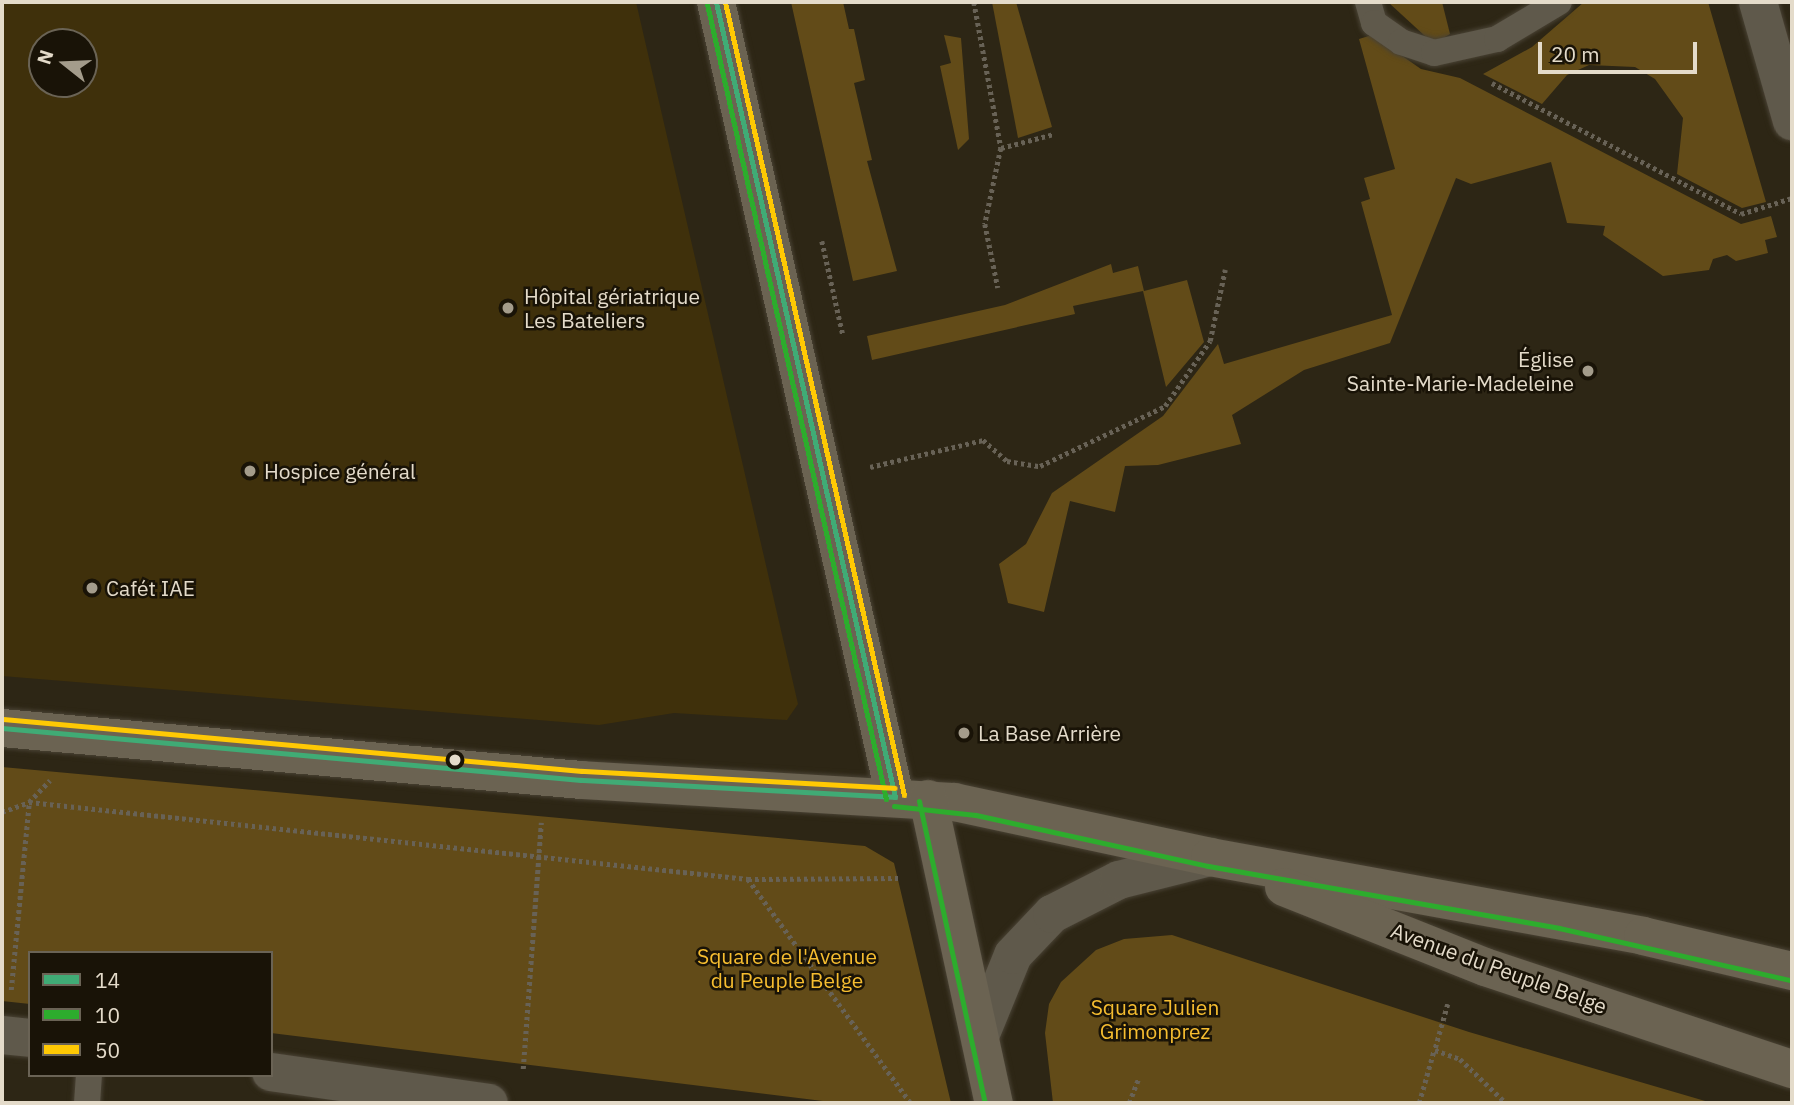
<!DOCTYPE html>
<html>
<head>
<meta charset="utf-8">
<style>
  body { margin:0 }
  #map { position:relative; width:1794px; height:1105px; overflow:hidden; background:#2d2615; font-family:"IBM Plex Sans",sans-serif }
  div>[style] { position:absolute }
  .built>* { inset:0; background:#3f300b }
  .green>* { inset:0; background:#624b18 }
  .path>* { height:4.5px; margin-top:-2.25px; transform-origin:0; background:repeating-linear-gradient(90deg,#686256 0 3.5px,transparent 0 7px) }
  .roads { filter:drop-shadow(0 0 2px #494234) drop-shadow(0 0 2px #494234) }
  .lane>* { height:26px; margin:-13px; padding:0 13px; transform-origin:13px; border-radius:13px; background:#5f594b }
  .street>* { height:38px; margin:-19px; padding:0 19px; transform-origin:19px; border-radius:19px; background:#5f594b }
  .secondary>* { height:38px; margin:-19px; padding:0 19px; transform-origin:19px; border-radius:19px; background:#6b6352 }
  .bus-1>* { height:5px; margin:-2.5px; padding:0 2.5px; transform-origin:2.5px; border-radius:2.5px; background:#40ab75 }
  .bus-2>* { height:5px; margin:-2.5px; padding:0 2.5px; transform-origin:2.5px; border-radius:2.5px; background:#2dac2d }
  .bus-3>* { height:5px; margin:-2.5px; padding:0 2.5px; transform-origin:2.5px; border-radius:2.5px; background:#ffc904 }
  .dots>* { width:19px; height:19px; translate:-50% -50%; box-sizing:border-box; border:4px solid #191307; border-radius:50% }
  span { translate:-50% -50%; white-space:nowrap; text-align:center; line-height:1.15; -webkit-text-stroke:5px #191307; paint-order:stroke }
  .poi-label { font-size:21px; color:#e4dbca }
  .left { translate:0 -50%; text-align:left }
  .right { translate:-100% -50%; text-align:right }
  .park-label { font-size:21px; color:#f6bd30 }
  .street-label { font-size:21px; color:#e4dbca }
  .frame { position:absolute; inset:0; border:4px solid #e4dbca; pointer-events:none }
  .legend { position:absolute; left:28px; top:951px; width:245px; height:126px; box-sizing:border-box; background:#191307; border:2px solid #6a6355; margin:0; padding:9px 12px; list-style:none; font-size:21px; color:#e4dbca }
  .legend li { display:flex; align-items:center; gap:14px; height:35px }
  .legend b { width:35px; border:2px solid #6a6355 }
  .north { position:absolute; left:28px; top:28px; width:70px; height:70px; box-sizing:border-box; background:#191307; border:2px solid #6a6355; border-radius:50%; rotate:288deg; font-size:19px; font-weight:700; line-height:28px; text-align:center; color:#e4dbca }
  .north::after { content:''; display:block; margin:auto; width:24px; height:32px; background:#a49c8b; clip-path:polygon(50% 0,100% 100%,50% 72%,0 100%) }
  .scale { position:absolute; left:1538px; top:42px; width:159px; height:32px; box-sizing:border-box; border:4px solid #e4dbca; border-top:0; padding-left:9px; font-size:21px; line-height:24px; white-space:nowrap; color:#e4dbca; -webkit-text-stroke:5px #191307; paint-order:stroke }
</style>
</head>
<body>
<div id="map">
  <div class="built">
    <i style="clip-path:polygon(evenodd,2px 2px,636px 2px,798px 704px,787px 720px,674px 713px,599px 725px,2px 676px,2px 2px,42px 42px,84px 42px,84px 84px,42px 84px,42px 42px)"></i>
  </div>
  <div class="green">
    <i style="clip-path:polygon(791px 2px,843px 2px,849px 29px,854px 29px,865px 80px,854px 83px,872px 160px,867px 161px,897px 271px,853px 281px)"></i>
    <i style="clip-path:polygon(992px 2px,1016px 2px,1052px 127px,1018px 138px)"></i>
    <i style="clip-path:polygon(1388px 2px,1442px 2px,1450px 34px,1437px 42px,1426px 37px)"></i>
    <i style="clip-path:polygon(1584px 2px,1708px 2px,1766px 202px,1742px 208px,1677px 174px,1683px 118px,1655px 79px,1635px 67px,1589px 65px,1567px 75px,1542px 104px,1483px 74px,1532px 47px)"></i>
    <i style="clip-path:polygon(944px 35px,961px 38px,969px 139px,958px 150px,940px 66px,951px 63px)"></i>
    <i style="clip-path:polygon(1372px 35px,1421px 69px,1460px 78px,1741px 224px,1771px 216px,1777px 237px,1765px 240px,1768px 253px,1736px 261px,1727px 255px,1713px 259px,1709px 270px,1663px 276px,1603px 235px,1605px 226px,1567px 223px,1551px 162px,1471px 184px,1456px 178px,1390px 343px,1304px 370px,1232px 415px,1241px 444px,1158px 465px,1125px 466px,1115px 512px,1070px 501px,1044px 612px,1008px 603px,999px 564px,1026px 544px,1052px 493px,1163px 416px,1218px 344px,1224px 364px,1392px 315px,1361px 202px,1370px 199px,1364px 178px,1395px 169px,1359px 39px)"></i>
    <i style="clip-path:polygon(1111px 264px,1113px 273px,1138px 266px,1144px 291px,1187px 280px,1204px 342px,1166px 387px,1143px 291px,1073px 306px,1075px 314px,872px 360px,867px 336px,1005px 305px)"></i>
    <i style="clip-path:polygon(2px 767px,865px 846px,894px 863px,951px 1103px,839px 1103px,271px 1033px,271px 953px,30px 953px,30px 1004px,2px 1001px)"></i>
    <i style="clip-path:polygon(1172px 935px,1469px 1032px,1712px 1103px,1053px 1103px,1045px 1033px,1049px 1004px,1061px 982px,1096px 950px,1124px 939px)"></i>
  </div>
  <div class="path">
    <i style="left:974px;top:2px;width:148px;rotate:79.5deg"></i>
    <i style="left:1001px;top:148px;width:78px;rotate:101.9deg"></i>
    <i style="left:985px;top:224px;width:65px;rotate:78.5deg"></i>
    <i style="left:1492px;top:83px;width:281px;rotate:27.7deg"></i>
    <i style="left:1741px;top:214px;width:53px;rotate:-17.4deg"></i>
    <i style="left:1001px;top:148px;width:55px;rotate:-14.8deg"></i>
    <i style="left:822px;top:241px;width:96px;rotate:77.4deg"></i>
    <i style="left:870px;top:467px;width:116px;rotate:-13.4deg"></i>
    <i style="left:983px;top:440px;width:32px;rotate:41deg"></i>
    <i style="left:1007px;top:461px;width:33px;rotate:9deg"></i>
    <i style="left:1040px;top:466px;width:139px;rotate:-25.6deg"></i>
    <i style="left:1165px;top:406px;width:79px;rotate:-55.3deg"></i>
    <i style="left:1210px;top:341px;width:73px;rotate:-78.1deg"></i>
    <i style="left:2px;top:812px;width:29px;rotate:-20deg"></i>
    <i style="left:29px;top:802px;width:723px;rotate:6.11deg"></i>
    <i style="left:748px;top:879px;width:150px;rotate:-0.4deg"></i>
    <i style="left:748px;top:879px;width:277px;rotate:54deg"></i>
    <i style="left:11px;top:990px;width:189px;rotate:-84.5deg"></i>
    <i style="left:29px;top:802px;width:30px;rotate:-46deg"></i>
    <i style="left:1448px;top:1004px;width:48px;rotate:105.8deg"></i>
    <i style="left:1435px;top:1050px;width:27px;rotate:20deg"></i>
    <i style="left:1460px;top:1059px;width:64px;rotate:43.7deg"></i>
    <i style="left:523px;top:1069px;width:247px;rotate:-85.8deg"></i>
    <i style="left:1129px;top:1103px;width:26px;rotate:-69deg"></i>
    <i style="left:1419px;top:1103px;width:55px;rotate:-74.2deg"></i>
  </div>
  <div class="roads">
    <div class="lane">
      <i style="left:1368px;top:2px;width:22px;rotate:74deg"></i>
      <i style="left:1374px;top:23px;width:33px;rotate:35deg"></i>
      <i style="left:1401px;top:42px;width:35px;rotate:18deg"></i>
      <i style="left:1434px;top:53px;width:65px;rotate:-12.5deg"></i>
      <i style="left:1497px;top:39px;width:72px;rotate:-30.8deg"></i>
      <i style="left:87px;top:1103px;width:28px;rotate:-86deg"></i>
    </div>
    <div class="street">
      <i style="left:1758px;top:2px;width:124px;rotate:74.1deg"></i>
      <i style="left:2px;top:1035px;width:28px;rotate:6deg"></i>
      <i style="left:980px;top:1036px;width:87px;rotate:-67.8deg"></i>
      <i style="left:1013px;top:955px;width:57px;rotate:-46.4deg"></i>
      <i style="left:1052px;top:914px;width:75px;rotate:-26.9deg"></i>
      <i style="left:1119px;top:880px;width:94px;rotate:-14.2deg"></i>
      <i style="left:271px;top:1072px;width:220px;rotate:8.1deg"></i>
    </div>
    <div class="secondary">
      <i style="left:716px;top:2px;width:815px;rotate:77.31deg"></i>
      <i style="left:2px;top:728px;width:581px;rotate:5.13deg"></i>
      <i style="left:581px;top:780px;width:374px;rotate:3.4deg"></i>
      <i style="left:954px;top:802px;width:262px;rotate:12.1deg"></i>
      <i style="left:1210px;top:857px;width:440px;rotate:10.3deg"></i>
      <i style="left:1643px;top:936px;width:153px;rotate:13.2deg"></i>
      <i style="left:928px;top:799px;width:311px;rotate:77.8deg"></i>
      <i style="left:1284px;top:887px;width:216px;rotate:21.7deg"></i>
      <i style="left:1485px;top:967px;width:324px;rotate:18.4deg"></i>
    </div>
  </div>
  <div class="bus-1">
    <i style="left:716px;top:2px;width:815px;rotate:77.31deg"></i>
    <i style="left:2px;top:728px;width:581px;rotate:5.13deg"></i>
    <i style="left:581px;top:780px;width:314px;rotate:3.1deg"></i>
  </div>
  <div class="bus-2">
    <i style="left:707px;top:4px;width:815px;rotate:77.31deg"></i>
    <i style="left:919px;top:801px;width:309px;rotate:77.7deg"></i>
    <i style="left:894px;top:806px;width:82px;rotate:6.3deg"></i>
    <i style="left:976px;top:815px;width:238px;rotate:12.4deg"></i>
    <i style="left:1208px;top:866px;width:356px;rotate:10deg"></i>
    <i style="left:1559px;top:928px;width:237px;rotate:12.7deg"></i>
  </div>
  <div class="bus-3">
    <i style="left:725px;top:2px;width:813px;rotate:77.28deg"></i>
    <i style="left:3px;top:719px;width:581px;rotate:5.13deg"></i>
    <i style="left:582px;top:771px;width:313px;rotate:3.1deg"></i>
  </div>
  <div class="dots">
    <i style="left:508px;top:308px;background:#a49c8b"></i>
    <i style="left:1588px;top:371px;background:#a49c8b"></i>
    <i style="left:250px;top:471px;background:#a49c8b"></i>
    <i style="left:92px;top:588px;background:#a49c8b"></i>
    <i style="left:964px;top:733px;background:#a49c8b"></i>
    <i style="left:455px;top:760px;background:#e4dbca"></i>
  </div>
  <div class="poi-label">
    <span class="left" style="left:524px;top:308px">Hôpital gériatrique<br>Les Bateliers</span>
    <span class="right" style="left:1574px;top:371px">Église<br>Sainte-Marie-Madeleine</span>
    <span class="left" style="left:264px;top:471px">Hospice général</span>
    <span class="left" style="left:106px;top:588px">Cafét IAE</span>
    <span class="left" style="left:978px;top:733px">La Base Arrière</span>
  </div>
  <div class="park-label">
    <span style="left:787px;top:968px">Square de l'Avenue<br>du Peuple Belge</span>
    <span style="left:1155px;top:1019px">Square Julien<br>Grimonprez</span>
  </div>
  <div class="street-label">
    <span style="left:1499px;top:968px;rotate:20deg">Avenue du Peuple Belge</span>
  </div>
  <div class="frame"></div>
  <ul class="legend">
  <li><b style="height:9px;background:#40ab75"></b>14</li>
  <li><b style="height:9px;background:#2dac2d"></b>10</li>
  <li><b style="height:9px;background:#ffc904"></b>50</li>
  </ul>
  <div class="north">N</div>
  <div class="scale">20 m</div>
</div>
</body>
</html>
